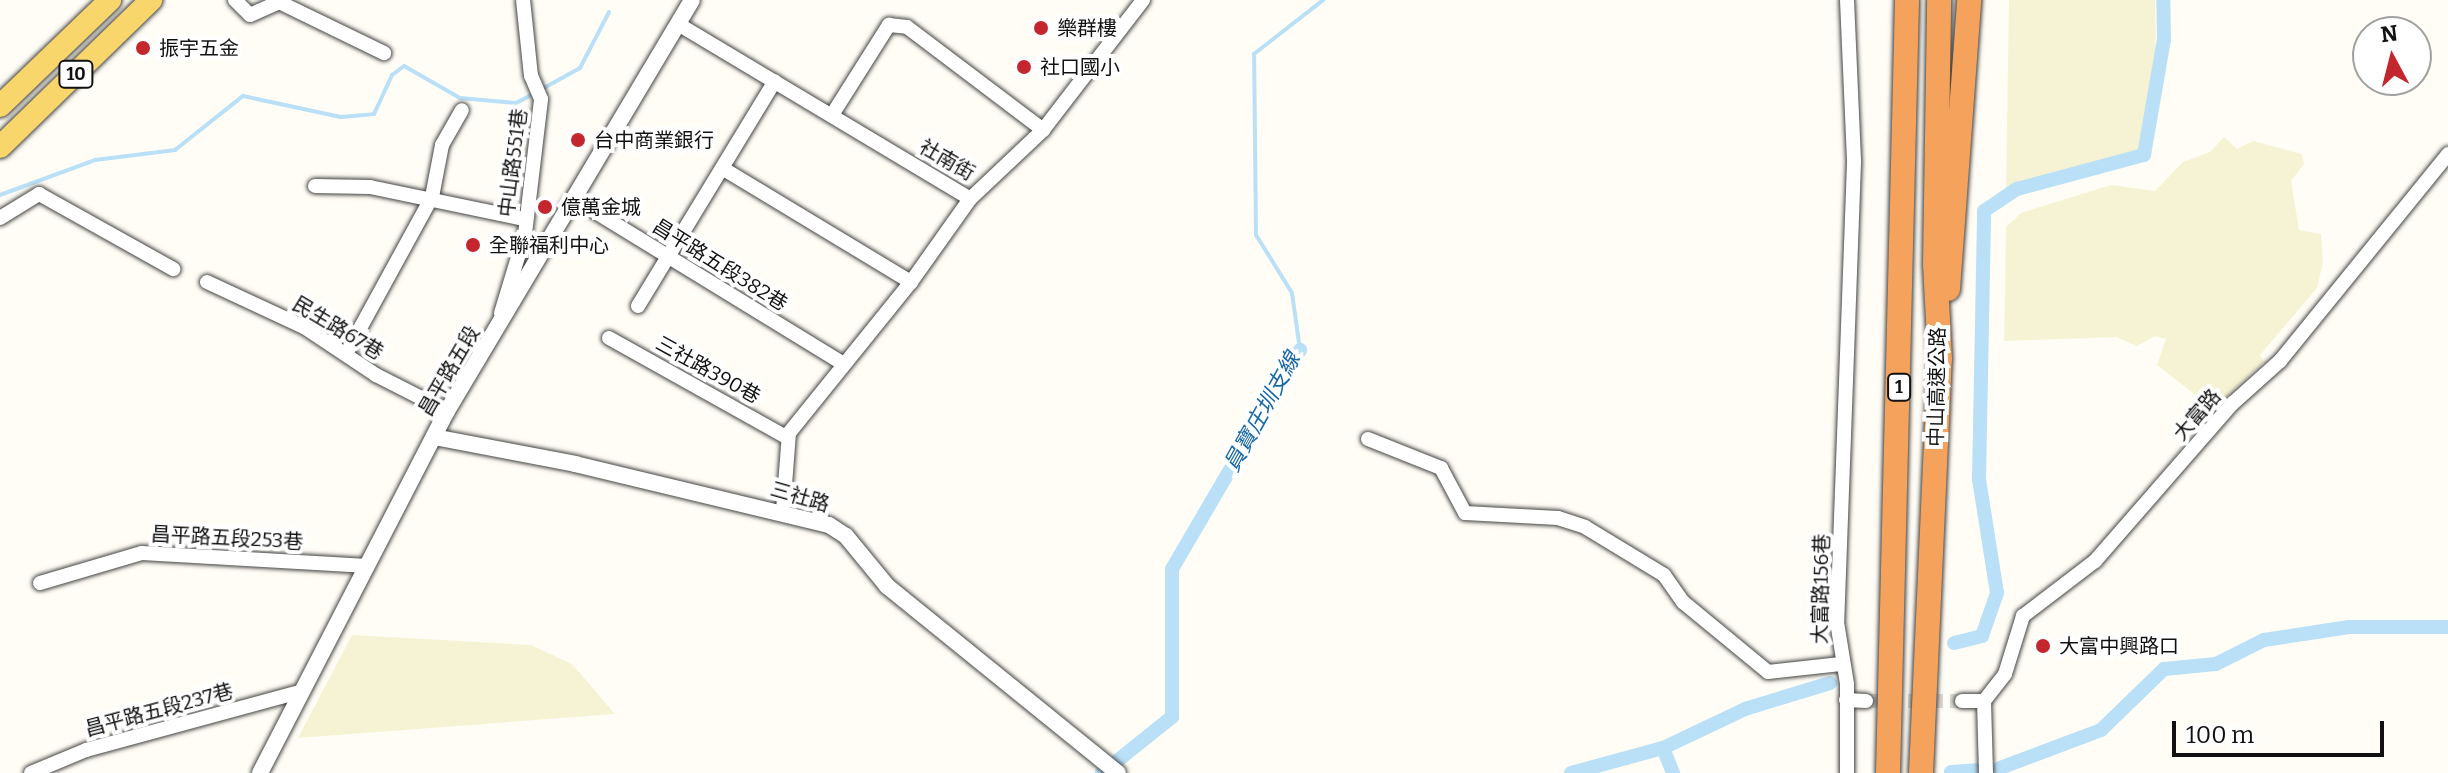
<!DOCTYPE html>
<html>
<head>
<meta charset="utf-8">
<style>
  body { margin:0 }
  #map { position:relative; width:2448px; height:773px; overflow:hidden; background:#fffdf5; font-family:Bitter,"Noto Sans TC",serif }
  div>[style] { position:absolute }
  .farmland>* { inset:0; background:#f6f3d4 }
  .stream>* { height:4px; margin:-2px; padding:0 2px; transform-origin:2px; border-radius:2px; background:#b9e0f7 }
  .canal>* { height:14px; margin:-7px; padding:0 7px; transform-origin:7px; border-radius:7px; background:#b9e0f7 }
  .minor-tunnel>* { height:14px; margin-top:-7px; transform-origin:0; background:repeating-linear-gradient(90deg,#dbdad3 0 14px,transparent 0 21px) }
  .roads { filter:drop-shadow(0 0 2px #444) drop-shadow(0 0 2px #444) }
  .minor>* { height:14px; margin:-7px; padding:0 7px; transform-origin:7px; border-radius:7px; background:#fff }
  .tertiary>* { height:16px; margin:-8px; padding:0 8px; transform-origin:8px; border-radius:8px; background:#fff }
  .primary>* { height:22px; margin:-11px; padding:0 11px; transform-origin:11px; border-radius:11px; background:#f9d66b }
  .motorway>* { height:24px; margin:-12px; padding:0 12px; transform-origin:12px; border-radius:12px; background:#f5a25d }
  .dots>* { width:22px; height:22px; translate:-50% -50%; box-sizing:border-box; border:4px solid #fff; border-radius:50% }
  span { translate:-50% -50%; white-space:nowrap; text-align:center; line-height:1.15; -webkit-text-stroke:8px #fff; paint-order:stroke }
  .shield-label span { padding:2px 6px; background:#fff; border:2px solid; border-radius:6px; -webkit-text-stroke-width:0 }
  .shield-label { font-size:18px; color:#111; font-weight:700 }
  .poi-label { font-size:20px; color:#111 }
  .left { translate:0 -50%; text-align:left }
  .street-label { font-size:20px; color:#111 }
  .water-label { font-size:22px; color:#1768a6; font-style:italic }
  .north { position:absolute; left:2352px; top:16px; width:80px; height:80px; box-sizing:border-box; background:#fff; border:2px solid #a0a0a0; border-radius:50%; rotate:353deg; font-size:22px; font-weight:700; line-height:32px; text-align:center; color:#111 }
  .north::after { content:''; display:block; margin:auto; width:28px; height:36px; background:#c4262e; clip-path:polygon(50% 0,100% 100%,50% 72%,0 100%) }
  .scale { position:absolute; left:2172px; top:721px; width:212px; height:36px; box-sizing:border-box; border:4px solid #111; border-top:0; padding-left:10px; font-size:24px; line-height:28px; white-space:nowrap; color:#111; -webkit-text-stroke:6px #fff; paint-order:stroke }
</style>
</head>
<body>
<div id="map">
  <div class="farmland">
    <i style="clip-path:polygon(2009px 0,2155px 0,2156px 54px,2146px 144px,2133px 163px,2014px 196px,2006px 190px)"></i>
    <i style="clip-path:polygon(2224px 137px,2237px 149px,2253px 141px,2302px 154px,2304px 164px,2291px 181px,2299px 230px,2321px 234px,2323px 262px,2317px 288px,2260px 355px,2264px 362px,2220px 402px,2206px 403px,2157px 365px,2166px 339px,2155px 336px,2137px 346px,2116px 337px,2004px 341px,2006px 227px,2021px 213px,2111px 185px,2155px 191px,2183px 162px,2210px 152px)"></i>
    <i style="clip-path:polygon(352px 635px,531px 645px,572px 664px,615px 714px,298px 738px)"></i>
  </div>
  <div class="stream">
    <i style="left:542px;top:89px;width:43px;rotate:-28.9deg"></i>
    <i style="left:580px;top:68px;width:63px;rotate:-62.6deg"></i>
    <i style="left:0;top:195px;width:101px;rotate:-20.2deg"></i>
    <i style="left:95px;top:160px;width:81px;rotate:-7.1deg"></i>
    <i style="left:175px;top:150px;width:87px;rotate:-38.5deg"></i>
    <i style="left:243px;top:96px;width:100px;rotate:12.1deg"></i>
    <i style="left:341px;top:117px;width:33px;rotate:-5deg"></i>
    <i style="left:374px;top:114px;width:43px;rotate:-65.2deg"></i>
    <i style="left:392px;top:75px;width:15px;rotate:-37deg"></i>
    <i style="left:404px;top:66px;width:64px;rotate:29.7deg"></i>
    <i style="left:460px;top:98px;width:56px;rotate:5.1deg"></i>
    <i style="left:516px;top:103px;width:21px;rotate:-28deg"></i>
    <i style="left:1300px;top:350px;width:58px;rotate:-98deg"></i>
    <i style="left:1292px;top:293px;width:68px;rotate:-121.8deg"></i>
    <i style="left:1256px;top:235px;width:181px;rotate:-90.6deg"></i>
    <i style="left:1254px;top:54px;width:88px;rotate:-38deg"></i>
  </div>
  <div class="canal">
    <i style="left:1954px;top:643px;width:29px;rotate:-14deg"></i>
    <i style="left:1982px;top:636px;width:46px;rotate:-70.8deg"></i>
    <i style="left:1997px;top:593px;width:115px;rotate:-99deg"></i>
    <i style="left:1979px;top:479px;width:268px;rotate:-88.9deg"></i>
    <i style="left:1984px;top:211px;width:40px;rotate:-34deg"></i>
    <i style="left:2017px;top:189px;width:131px;rotate:-15deg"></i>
    <i style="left:2144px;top:155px;width:118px;rotate:-80.2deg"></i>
    <i style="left:2164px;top:39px;width:39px;rotate:-91deg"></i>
    <i style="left:1663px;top:748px;width:27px;rotate:68deg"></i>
    <i style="left:2000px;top:768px;width:108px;rotate:-20.6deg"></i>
    <i style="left:2101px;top:730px;width:88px;rotate:-44.1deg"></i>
    <i style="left:2164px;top:669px;width:52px;rotate:-5.5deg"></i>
    <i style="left:2216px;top:664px;width:54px;rotate:-26.6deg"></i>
    <i style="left:2264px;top:640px;width:86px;rotate:-8.7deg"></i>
    <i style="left:2349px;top:627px;width:99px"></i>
    <i style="left:1951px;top:772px;width:26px;rotate:-4deg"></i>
    <i style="left:1102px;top:773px;width:90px;rotate:-38.7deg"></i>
    <i style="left:1172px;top:717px;width:148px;rotate:-90deg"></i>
    <i style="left:1172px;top:569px;width:254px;rotate:-59.7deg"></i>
    <i style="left:1571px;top:773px;width:95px;rotate:-15.2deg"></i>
    <i style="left:1663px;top:748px;width:91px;rotate:-25.4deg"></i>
    <i style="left:1745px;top:709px;width:89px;rotate:-17deg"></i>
  </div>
  <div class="minor-tunnel">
    <i style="left:1866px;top:701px;width:96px"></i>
  </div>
  <div class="roads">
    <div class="minor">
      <i style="left:235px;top:0;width:21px;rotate:45deg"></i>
      <i style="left:250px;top:15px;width:32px;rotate:-24deg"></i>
      <i style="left:279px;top:2px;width:117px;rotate:25.9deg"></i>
      <i style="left:1847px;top:0;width:163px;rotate:87.5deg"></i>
      <i style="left:1854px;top:163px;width:459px;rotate:92.1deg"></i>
      <i style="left:1837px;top:622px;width:63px;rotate:80.8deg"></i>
      <i style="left:1847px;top:684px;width:89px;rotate:90deg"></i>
      <i style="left:678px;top:24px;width:340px;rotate:30.9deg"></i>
      <i style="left:970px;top:199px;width:100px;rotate:-43.4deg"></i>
      <i style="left:1043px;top:130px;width:164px;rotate:-52.4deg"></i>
      <i style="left:832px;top:115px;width:107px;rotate:-57.7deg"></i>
      <i style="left:889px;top:25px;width:18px;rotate:6deg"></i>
      <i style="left:907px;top:27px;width:171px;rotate:37.1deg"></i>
      <i style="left:722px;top:168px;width:221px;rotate:31.1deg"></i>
      <i style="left:315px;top:186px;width:55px;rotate:1deg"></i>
      <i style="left:370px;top:187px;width:158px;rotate:11.7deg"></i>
      <i style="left:576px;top:200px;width:314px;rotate:31.5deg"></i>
      <i style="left:0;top:218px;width:46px;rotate:-31.6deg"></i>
      <i style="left:39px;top:194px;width:154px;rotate:29.2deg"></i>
      <i style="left:207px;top:282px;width:107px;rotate:24.9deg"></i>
      <i style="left:304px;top:327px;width:87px;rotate:33.7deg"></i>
      <i style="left:376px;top:375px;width:80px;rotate:26.9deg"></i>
      <i style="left:638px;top:306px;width:263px;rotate:-58.7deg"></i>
      <i style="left:501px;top:313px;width:83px;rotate:-73.1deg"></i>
      <i style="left:525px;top:234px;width:136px;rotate:-83.2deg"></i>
      <i style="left:541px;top:99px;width:25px;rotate:-113deg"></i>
      <i style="left:531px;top:76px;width:76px;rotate:-96deg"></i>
      <i style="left:609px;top:338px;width:205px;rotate:29.2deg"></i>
      <i style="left:346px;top:354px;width:179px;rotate:-61.3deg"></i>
      <i style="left:432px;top:197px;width:53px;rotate:-79.1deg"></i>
      <i style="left:442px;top:145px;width:40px;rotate:-60.3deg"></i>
      <i style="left:1368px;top:439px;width:79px;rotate:21.7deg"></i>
      <i style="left:1441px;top:468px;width:51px;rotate:61.9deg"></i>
      <i style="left:1465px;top:513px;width:93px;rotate:3.1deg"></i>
      <i style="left:1558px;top:518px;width:28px;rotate:18deg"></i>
      <i style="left:1585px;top:527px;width:92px;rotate:31.3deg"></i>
      <i style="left:1664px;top:575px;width:33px;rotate:55deg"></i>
      <i style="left:1683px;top:602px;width:110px;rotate:39.5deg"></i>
      <i style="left:1768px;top:672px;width:73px;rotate:-6.3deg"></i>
      <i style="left:783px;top:511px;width:78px;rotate:-85.6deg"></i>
      <i style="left:789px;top:433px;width:194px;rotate:-51.1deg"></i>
      <i style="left:911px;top:282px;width:102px;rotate:-54.6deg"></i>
      <i style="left:40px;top:583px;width:106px;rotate:-16.4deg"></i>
      <i style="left:142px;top:553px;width:226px;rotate:3.3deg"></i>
      <i style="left:1846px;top:700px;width:20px;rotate:3deg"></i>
      <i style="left:1962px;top:701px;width:22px"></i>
      <i style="left:31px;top:773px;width:60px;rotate:-22.7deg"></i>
      <i style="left:86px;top:750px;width:222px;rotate:-15.2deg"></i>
      <i style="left:1986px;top:773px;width:72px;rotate:-91.6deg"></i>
      <i style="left:1984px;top:701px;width:34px;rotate:-52deg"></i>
      <i style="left:2005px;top:674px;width:61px;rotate:-72.8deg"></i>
      <i style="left:2023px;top:616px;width:91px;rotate:-37.4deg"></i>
      <i style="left:2095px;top:561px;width:210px;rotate:-48.9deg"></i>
      <i style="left:2233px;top:403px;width:63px;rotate:-41.8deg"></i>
      <i style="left:2280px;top:361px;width:267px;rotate:-50.9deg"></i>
    </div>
    <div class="tertiary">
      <i style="left:434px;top:437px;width:144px;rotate:10.8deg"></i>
      <i style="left:575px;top:464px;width:261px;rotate:13.5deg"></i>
      <i style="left:829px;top:525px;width:20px;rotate:33deg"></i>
      <i style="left:846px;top:536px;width:65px;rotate:50.6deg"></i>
      <i style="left:887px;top:586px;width:297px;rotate:39deg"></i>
      <i style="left:260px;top:773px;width:407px;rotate:-62.7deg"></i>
      <i style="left:447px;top:411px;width:478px;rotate:-59.2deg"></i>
    </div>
    <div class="primary">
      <i style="left:0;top:106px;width:153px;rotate:-43.9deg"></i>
      <i style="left:0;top:147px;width:211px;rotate:-44.2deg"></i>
    </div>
    <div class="motorway">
      <i style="left:1948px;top:289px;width:290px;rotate:-85.8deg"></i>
      <i style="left:1888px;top:773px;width:773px;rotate:-88.59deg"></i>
      <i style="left:1921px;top:773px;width:414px;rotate:-87.4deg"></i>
      <i style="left:1940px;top:359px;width:94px;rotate:-93deg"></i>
      <i style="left:1935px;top:265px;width:265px;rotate:-89.1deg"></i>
    </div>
  </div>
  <div class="dots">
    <i style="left:1041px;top:28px;background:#c4262e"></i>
    <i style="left:143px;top:48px;background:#c4262e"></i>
    <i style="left:1024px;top:67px;background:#c4262e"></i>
    <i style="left:578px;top:140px;background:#c4262e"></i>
    <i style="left:545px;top:207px;background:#c4262e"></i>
    <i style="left:473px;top:245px;background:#c4262e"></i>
    <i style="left:2043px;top:646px;background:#c4262e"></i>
  </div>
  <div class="shield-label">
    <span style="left:76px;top:74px">10</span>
    <span style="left:1899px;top:387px">1</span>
  </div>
  <div class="poi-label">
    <span class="left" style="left:1057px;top:28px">樂群樓</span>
    <span class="left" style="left:159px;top:48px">振宇五金</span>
    <span class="left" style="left:1040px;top:67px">社口國小</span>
    <span class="left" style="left:594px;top:140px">台中商業銀行</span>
    <span class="left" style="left:561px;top:207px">億萬金城</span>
    <span class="left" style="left:489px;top:245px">全聯福利中心</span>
    <span class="left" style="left:2059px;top:646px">大富中興路口</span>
  </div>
  <div class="street-label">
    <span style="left:947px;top:160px;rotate:30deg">社南街</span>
    <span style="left:513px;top:163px;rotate:-83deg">中山路551巷</span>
    <span style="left:720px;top:265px;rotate:32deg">昌平路五段382巷</span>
    <span style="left:338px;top:328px;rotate:31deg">民生路67巷</span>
    <span style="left:708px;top:370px;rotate:29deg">三社路390巷</span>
    <span style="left:449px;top:371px;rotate:-60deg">昌平路五段</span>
    <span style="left:1937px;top:387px;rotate:-89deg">中山高速公路</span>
    <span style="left:2197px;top:415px;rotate:-49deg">大富路</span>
    <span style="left:800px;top:497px;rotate:16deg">三社路</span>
    <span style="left:227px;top:538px;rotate:3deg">昌平路五段253巷</span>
    <span style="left:1821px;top:589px;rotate:-89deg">大富路156巷</span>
    <span style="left:159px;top:710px;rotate:-15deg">昌平路五段237巷</span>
  </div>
  <div class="water-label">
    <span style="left:1262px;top:412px;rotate:-61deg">員寶庄圳支線</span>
  </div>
  <div class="north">N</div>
  <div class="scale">100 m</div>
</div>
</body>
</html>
